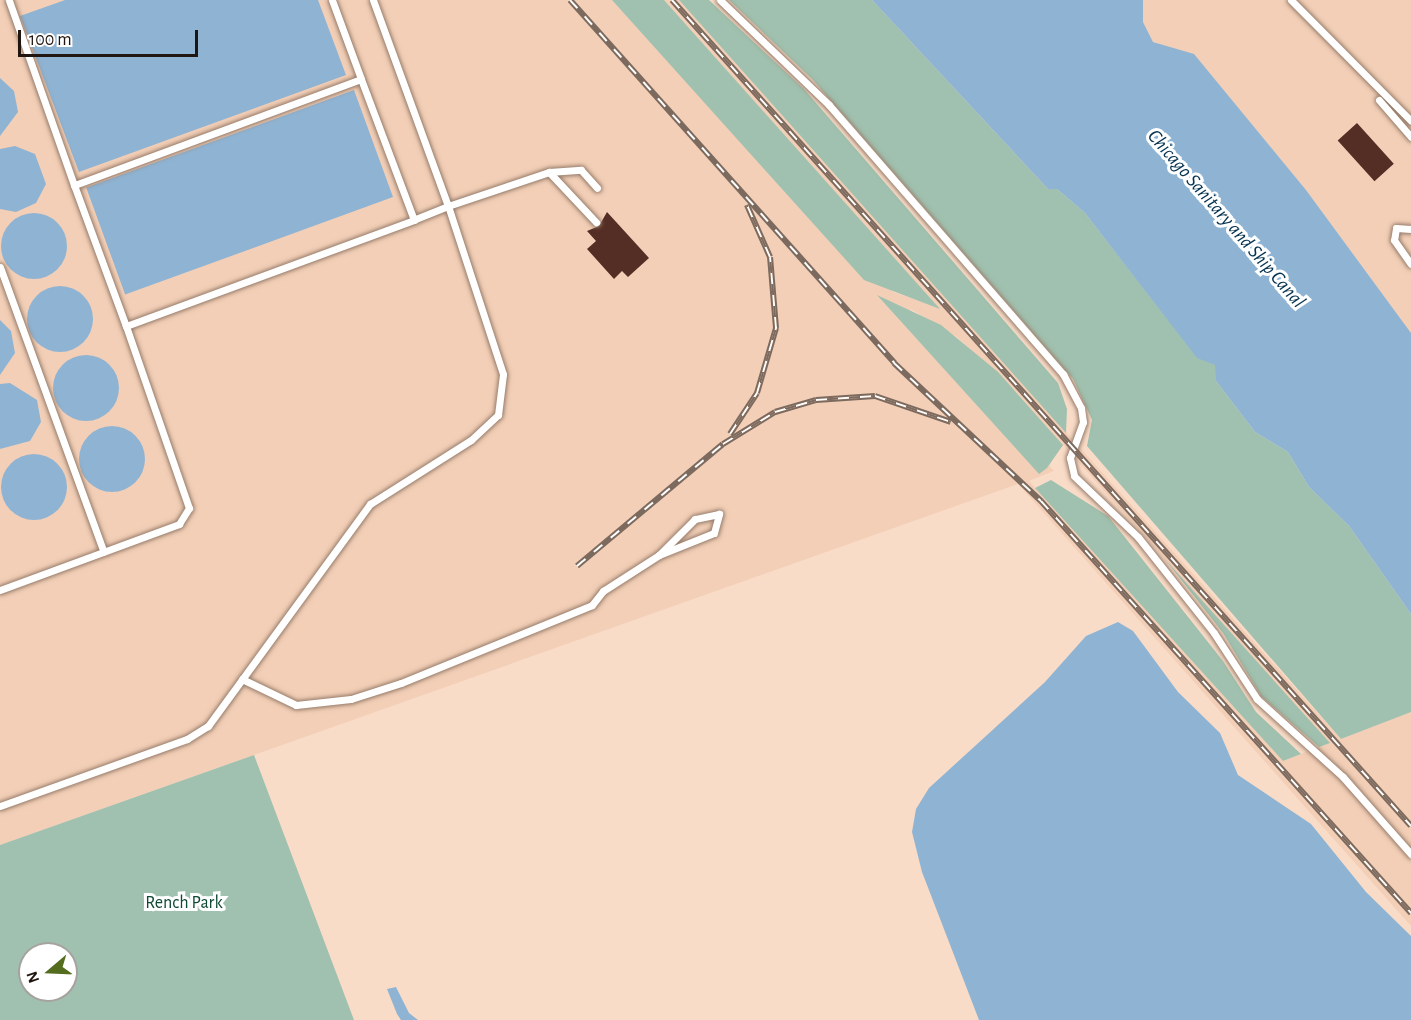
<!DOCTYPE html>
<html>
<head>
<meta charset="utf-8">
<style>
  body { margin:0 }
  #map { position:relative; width:1411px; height:1020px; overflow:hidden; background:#f9dcc8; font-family:"Alegreya Sans",sans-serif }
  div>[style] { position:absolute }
  .built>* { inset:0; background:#f3cfb7 }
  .green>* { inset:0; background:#a0c1af }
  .water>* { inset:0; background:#8fb4d3; transform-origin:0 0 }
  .round { border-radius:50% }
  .building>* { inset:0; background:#542d25; transform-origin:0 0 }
  .roads { filter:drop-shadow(0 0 2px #967c6a) drop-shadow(0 0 2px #967c6a) }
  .lane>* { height:7px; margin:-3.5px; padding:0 3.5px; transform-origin:3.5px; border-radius:3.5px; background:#fff }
  .rail>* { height:6px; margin-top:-3px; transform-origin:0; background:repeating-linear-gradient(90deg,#fff 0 11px,#7c6a5e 0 22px); box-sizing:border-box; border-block:2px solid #7c6a5e }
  span { translate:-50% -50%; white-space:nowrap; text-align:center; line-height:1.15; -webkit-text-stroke:6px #fff; paint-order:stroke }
  .park-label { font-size:18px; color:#0e4931 }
  .water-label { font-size:20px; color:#043250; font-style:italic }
  .north { position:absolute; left:18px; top:942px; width:60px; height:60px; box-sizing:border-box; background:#fff; border:2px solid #a6a29f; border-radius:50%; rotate:251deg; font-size:16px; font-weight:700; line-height:24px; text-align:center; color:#20160f }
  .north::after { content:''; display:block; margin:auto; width:21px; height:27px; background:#536c1e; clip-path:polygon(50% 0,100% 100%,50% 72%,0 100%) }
  .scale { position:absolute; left:18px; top:30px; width:180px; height:27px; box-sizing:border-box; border:3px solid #20160f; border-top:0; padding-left:8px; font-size:18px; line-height:21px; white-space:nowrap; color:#20160f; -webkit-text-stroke:4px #fff; paint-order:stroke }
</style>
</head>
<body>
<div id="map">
  <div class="built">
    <i style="clip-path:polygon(evenodd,0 0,633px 0,893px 292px,938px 307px,664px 0,679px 0,1341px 739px,1411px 712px,1411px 926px,1018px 484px,0 845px,0 0,909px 308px,957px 337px,1015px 391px,1329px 743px,1283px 761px,1029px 481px,1054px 471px,909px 308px)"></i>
    <i style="clip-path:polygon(1143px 0,1411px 0,1411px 333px,1306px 190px,1194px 55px,1153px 42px,1143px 22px)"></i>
  </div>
  <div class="green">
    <i style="clip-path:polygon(612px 0,664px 0,940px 309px,864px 280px)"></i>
    <i style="clip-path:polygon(679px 0,709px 0,804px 89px,1058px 383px,1067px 409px,1066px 433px)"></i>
    <i style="clip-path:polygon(729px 0,872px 0,1048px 189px,1057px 189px,1085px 213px,1197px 357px,1216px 365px,1216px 381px,1255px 432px,1288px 452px,1309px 487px,1349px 526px,1411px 614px,1411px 712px,1341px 739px,1087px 446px,1092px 420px,1073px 379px,813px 80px)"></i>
    <i style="clip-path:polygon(877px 295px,941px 325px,998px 372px,1063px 445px,1047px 468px,1039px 474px)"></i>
    <i style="clip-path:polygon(1051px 480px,1108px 516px,1223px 661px,1256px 712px,1301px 754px,1283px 761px,1035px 488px)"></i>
    <i style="clip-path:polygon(1164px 558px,1330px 743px,1319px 747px,1261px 696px,1223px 633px)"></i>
    <i style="clip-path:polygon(evenodd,254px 755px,354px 1020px,0 1020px,0 845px,254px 755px,30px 954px,66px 954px,66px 990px,30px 990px,30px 954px)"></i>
  </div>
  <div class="water">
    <i style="clip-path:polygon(65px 0,318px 0,346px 75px,79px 172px,20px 16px)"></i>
    <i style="clip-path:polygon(872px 0,1143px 0,1143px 22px,1153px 42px,1194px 54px,1306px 190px,1411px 333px,1411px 614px,1349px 526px,1309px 487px,1288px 452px,1255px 432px,1216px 381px,1215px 365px,1197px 358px,1085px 213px,1057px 189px,1048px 189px)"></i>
    <i style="clip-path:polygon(0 78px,14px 91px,18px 112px,0 136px)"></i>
    <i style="left:354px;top:90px;width:114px;height:285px;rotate:70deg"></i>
    <i style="clip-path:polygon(15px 146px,35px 154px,46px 184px,36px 203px,16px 212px,0 209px,0 149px)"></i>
    <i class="round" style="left:1px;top:213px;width:66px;height:66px"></i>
    <i class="round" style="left:27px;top:286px;width:66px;height:66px"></i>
    <i style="clip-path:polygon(0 320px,11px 331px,15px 353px,0 375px)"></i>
    <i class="round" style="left:53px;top:355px;width:66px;height:66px"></i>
    <i style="clip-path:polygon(10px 383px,37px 400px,41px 422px,30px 441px,0 449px,0 384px)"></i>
    <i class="round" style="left:79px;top:426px;width:66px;height:66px"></i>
    <i class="round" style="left:1px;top:454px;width:66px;height:66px"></i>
    <i style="clip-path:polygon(1118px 622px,1133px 631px,1178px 692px,1220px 733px,1238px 775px,1311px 824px,1366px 892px,1411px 936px,1411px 1020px,979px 1020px,922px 872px,912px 832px,916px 809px,929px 788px,1045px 682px,1086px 636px)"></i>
    <i style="clip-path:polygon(396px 987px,409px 1013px,418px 1020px,401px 1020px,397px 1014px,387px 989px)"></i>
  </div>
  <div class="building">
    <i style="left:1357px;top:123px;width:55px;height:26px;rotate:48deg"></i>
    <i style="clip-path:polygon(607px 212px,649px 258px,628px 277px,622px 271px,614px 279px,587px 249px,596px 241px,587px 231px,599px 226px)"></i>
  </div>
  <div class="roads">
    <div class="lane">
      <i style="left:332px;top:0;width:84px;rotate:69.8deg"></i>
      <i style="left:373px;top:0;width:219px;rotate:70deg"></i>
      <i style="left:448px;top:206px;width:37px;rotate:158deg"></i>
      <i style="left:720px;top:0;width:151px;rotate:43.9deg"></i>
      <i style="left:829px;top:105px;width:357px;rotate:49deg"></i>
      <i style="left:1063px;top:374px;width:38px;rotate:62deg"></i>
      <i style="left:1081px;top:408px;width:14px;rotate:82deg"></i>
      <i style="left:1083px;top:422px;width:38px;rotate:110deg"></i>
      <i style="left:1070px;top:458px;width:18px;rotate:77deg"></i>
      <i style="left:1074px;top:476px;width:88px;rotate:43.6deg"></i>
      <i style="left:1138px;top:537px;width:122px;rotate:51.6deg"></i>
      <i style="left:1214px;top:633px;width:79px;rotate:56.9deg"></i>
      <i style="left:1257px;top:699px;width:116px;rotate:42.2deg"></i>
      <i style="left:1343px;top:777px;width:103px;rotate:48.6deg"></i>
      <i style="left:1291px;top:0;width:170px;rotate:45.2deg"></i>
      <i style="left:1379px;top:100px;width:49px;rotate:49.1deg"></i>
      <i style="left:549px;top:172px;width:32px;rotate:-4deg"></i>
      <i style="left:581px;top:170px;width:24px;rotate:48deg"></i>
      <i style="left:74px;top:185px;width:150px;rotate:69.8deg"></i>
      <i style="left:1411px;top:229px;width:15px;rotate:-176deg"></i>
      <i style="left:1396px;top:228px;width:12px;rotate:99deg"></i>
      <i style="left:1394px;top:240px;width:29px;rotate:55deg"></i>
      <i style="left:0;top:267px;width:303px;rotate:70deg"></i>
      <i style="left:0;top:590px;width:191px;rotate:-20.2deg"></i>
      <i style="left:179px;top:524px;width:19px;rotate:-58deg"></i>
      <i style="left:189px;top:508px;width:193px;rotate:-109.1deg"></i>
      <i style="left:126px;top:326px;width:307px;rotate:-20.2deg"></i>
      <i style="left:414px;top:220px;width:151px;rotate:-110.6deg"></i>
      <i style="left:361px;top:79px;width:306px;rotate:159.7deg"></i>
      <i style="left:74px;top:185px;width:196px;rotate:-109.4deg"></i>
      <i style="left:242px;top:679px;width:60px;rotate:25.7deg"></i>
      <i style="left:296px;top:705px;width:55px;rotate:-6.2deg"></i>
      <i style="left:351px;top:699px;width:52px;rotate:-17.7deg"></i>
      <i style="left:401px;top:683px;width:206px;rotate:-22.2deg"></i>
      <i style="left:592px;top:605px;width:18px;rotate:-52deg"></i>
      <i style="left:603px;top:591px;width:67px;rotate:-32.7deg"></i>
      <i style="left:659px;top:555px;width:59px;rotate:-21.8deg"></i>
      <i style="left:714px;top:533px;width:20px;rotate:-75deg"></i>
      <i style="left:719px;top:514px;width:25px;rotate:168deg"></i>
      <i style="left:695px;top:519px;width:51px;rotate:135deg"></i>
      <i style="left:0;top:806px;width:199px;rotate:-19.7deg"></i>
      <i style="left:187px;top:739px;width:25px;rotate:-32deg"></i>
      <i style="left:208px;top:726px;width:275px;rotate:-53.9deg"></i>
      <i style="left:370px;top:504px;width:120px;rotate:-32.4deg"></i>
      <i style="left:471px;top:440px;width:37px;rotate:-43deg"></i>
      <i style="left:498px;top:415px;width:41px;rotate:-83deg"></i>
      <i style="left:503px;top:374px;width:177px;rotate:-108.1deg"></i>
      <i style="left:448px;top:206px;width:107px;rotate:-18.6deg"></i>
      <i style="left:549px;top:172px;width:69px;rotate:46.8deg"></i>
    </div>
  </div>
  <div class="rail">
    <i style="left:570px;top:0;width:487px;rotate:48.2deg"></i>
    <i style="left:894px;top:363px;width:202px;rotate:43.2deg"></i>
    <i style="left:1041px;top:501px;width:554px;rotate:48.07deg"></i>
    <i style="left:672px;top:0;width:1108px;rotate:48.18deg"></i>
    <i style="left:730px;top:434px;width:49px;rotate:-56.6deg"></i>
    <i style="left:757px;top:393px;width:68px;rotate:-73.7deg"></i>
    <i style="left:776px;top:328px;width:71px;rotate:-94.8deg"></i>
    <i style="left:770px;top:257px;width:57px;rotate:-113.9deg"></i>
    <i style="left:577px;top:566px;width:190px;rotate:-39.9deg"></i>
    <i style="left:723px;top:444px;width:61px;rotate:-31.6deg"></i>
    <i style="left:775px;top:412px;width:43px;rotate:-16.3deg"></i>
    <i style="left:816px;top:400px;width:59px;rotate:-3.9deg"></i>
    <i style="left:875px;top:396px;width:80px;rotate:18.9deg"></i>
  </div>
  <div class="park-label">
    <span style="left:184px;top:903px">Rench Park</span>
  </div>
  <div class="water-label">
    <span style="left:1226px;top:219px;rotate:49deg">Chicago Sanitary and Ship Canal</span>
  </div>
  <div class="north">N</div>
  <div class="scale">100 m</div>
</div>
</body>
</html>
